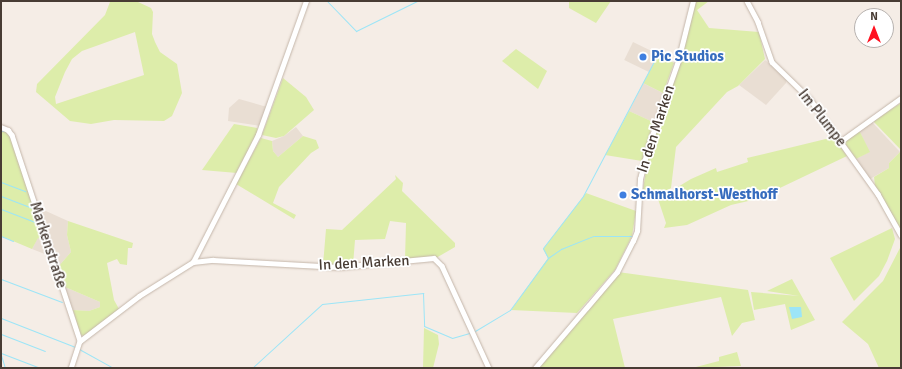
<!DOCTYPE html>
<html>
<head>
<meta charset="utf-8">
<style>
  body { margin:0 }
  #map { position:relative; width:902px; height:369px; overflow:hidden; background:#f5ede6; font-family:Signika,sans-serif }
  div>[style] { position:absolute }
  .residential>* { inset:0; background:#e9ded3; transform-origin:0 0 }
  .green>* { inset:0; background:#ddedaa }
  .water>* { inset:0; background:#9ce5f7 }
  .stream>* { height:1px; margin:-0.5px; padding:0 0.5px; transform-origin:0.5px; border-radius:0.5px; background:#9ce5f7 }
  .roads { filter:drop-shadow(0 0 1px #c4b6aa) drop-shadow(0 0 1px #c4b6aa) }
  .minor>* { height:4.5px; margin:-2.25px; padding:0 2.25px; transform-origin:2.25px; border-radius:2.25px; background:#fff }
  .dots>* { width:11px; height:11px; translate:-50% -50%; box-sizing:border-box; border:2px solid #fff; border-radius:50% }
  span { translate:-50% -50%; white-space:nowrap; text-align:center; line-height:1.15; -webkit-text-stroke:3.5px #fff; paint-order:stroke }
  .shop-label { font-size:15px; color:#366cbe; font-weight:700 }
  .left { translate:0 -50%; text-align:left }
  .street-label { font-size:15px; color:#483c34 }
  .frame { position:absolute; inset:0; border:2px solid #483c34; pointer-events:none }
  .north { position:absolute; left:854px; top:8px; width:40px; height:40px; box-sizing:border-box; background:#fff; border:1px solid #b6b1ae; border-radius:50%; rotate:0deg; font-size:11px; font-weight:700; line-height:16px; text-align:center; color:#483c34 }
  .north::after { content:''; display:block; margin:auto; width:14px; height:18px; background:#ff1220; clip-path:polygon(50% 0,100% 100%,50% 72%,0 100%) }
</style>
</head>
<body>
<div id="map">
  <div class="residential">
    <i style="left:633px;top:42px;width:28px;height:20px;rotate:26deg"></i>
    <i style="clip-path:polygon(765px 60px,787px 78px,786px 83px,766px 105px,739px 85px)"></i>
    <i style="clip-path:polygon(643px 83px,663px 93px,653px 122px,629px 111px)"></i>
    <i style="clip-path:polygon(239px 99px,267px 107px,261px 126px,228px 121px,229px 108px)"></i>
    <i style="clip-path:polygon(872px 122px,900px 152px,889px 163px,889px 168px,870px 179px,856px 159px,869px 152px,859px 130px)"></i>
    <i style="clip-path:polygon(296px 127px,303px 136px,278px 157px,273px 151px,272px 141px,284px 136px)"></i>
    <i style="clip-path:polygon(37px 207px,68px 221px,67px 235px,71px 252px,58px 267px,55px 258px,32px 249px,38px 237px)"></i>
    <i style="clip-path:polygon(65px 287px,100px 302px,100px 307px,89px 311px,73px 310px)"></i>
  </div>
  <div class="green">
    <i style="clip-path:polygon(569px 1px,611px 1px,596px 23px,569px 8px)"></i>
    <i style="clip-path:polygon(696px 1px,709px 1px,697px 10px,709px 28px,759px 32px,765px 59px,738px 86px,727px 92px,676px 147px,671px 188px,658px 196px,642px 196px,649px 151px,680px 61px)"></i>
    <i style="clip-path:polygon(evenodd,110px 2px,138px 2px,151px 8px,153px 12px,152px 34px,155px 42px,160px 52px,177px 64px,182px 93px,172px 116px,164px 121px,114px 120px,91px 124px,70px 121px,36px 92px,37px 84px,105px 15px,110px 2px,135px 32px,144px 75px,56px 104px,55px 97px,65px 72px,72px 59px,82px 51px,135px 32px)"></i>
    <i style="clip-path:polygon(516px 49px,547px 71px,538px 89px,502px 61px)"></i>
    <i style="clip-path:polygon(659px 54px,674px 63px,663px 93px,643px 83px)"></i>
    <i style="clip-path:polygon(283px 78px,306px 97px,314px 110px,284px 136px,276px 138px,262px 135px)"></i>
    <i style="clip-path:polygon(901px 103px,901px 150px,873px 121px)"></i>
    <i style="clip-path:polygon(629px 111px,653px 122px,642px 161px,605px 155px)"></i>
    <i style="clip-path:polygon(234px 124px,257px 128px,258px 131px,237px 173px,202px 170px)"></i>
    <i style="clip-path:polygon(859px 130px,870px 152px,856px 159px,844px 142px)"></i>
    <i style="clip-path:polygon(1px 131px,7px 132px,11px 138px,45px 240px,38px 238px,32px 249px,1px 236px)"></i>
    <i style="clip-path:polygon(303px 136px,316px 140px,319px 148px,311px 153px,279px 187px,273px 203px,296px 215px,294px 219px,236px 184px,261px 138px,272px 141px,273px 151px,278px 157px)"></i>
    <i style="clip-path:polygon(834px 137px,847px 156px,757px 199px,731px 205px,687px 225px,664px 228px,666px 223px,658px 199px,691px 179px,716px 168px,717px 172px,748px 162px,747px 158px)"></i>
    <i style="clip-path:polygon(900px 152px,901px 155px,901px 230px,875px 186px,874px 177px,889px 168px,889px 163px)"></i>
    <i style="clip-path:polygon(395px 175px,403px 183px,402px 191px,455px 243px,455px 247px,436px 258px,405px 260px,406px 223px,390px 221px,385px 239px,355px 240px,353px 265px,323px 265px,326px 229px,342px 230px,396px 179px)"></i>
    <i style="clip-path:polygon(586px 193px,636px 211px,632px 236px,615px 270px,577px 313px,511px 310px,548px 258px,543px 249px)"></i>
    <i style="clip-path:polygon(68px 221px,133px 243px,132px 248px,128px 248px,127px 265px,120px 264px,117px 259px,107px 263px,114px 300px,119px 309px,85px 336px,80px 335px,73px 310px,89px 311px,100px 307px,100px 302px,65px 287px,58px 267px,71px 252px,67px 235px)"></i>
    <i style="clip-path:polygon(892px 228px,895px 239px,887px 261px,879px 276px,854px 301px,830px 258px)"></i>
    <i style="clip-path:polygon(901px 246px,901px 368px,879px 368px,868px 344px,842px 322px,883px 281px)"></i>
    <i style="clip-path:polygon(618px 272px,748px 290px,755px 320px,742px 323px,732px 336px,721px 297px,613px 319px,625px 368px,537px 368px)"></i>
    <i style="clip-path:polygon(792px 279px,815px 320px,791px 330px,785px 304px,754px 310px,751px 292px,799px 296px,767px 291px)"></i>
    <i style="clip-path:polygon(424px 328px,438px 335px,439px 344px,433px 368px,423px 368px)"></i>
    <i style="clip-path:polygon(737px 352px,741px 366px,692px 368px,719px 361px,719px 357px)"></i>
  </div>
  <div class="water">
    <i style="clip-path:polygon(789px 307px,801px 307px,802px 317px,792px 319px)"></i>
  </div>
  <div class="stream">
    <i style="left:327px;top:1px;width:42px;rotate:46deg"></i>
    <i style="left:356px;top:31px;width:68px;rotate:-26.2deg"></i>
    <i style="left:1px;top:131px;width:4px"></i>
    <i style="left:1px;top:182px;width:26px;rotate:21deg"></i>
    <i style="left:1px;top:196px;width:34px;rotate:21deg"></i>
    <i style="left:1px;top:209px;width:39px;rotate:21deg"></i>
    <i style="left:1px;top:236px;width:13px;rotate:23deg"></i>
    <i style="left:548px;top:258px;width:11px;rotate:-117deg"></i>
    <i style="left:543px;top:248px;width:66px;rotate:-52.4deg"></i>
    <i style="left:583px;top:196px;width:161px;rotate:-62.2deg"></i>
    <i style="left:1px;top:279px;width:65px;rotate:20.7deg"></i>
    <i style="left:1px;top:318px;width:79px;rotate:21.4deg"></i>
    <i style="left:475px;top:331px;width:41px;rotate:-31deg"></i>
    <i style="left:510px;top:310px;width:64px;rotate:-53.8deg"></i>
    <i style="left:548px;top:258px;width:16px;rotate:-35deg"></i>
    <i style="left:561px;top:249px;width:35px;rotate:-22deg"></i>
    <i style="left:594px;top:236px;width:38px"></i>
    <i style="left:1px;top:334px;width:47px;rotate:21.1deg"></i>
    <i style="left:79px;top:349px;width:39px;rotate:29deg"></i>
    <i style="left:1px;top:353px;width:42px;rotate:21deg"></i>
    <i style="left:1px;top:355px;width:14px;rotate:73deg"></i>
    <i style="left:252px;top:368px;width:95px;rotate:-42.4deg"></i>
    <i style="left:322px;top:304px;width:102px;rotate:-6.2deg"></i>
    <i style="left:423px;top:293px;width:33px;rotate:88deg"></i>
    <i style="left:424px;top:326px;width:30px;rotate:23deg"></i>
    <i style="left:452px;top:338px;width:19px;rotate:-16deg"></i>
  </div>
  <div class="roads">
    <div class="minor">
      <i style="left:747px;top:1px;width:24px;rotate:62deg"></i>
      <i style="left:758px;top:22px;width:42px;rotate:70.7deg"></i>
      <i style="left:772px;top:62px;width:53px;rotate:44.2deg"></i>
      <i style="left:810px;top:99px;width:117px;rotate:54.4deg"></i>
      <i style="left:878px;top:194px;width:47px;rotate:60.7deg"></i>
      <i style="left:1px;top:127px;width:8px;rotate:23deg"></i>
      <i style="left:8px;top:130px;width:6px;rotate:51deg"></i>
      <i style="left:12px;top:135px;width:217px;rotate:71.7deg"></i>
      <i style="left:80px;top:341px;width:28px;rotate:108deg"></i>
      <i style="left:841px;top:141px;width:74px;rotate:-35.6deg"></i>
      <i style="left:193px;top:262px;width:143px;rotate:-62.9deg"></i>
      <i style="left:258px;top:135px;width:142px;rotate:-70.3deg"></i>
      <i style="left:80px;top:341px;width:74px;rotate:-37.3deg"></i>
      <i style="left:139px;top:296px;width:64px;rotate:-32.2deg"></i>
      <i style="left:193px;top:262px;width:20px;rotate:-6deg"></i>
      <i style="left:213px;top:260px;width:126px;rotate:3.2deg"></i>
      <i style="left:339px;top:267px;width:95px;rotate:-5.4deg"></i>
      <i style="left:434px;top:258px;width:11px;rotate:45deg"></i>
      <i style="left:442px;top:266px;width:112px;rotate:65.3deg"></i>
      <i style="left:535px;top:368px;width:126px;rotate:-49.5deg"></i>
      <i style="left:617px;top:272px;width:35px;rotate:-63deg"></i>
      <i style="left:633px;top:241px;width:11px;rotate:-68deg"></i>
      <i style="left:637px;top:231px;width:52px;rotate:-86.7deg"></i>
      <i style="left:640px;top:179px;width:30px;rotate:-76deg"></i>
      <i style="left:647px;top:150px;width:94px;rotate:-70.8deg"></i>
      <i style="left:678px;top:61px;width:62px;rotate:-76deg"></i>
    </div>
  </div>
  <div class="dots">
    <i style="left:643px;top:57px;background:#3f7fe0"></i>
    <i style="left:623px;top:195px;background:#3f7fe0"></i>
  </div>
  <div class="shop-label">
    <span class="left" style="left:651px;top:57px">Pic Studios</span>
    <span class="left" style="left:631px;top:195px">Schmalhorst-Westhoff</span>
  </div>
  <div class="street-label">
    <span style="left:822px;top:118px;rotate:52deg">Im Plumpe</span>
    <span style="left:656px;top:129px;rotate:-72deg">In den Marken</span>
    <span style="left:48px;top:245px;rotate:72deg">Markenstraße</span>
    <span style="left:364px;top:263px;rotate:-3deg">In den Marken</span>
  </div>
  <div class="frame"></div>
  <div class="north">N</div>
</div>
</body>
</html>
